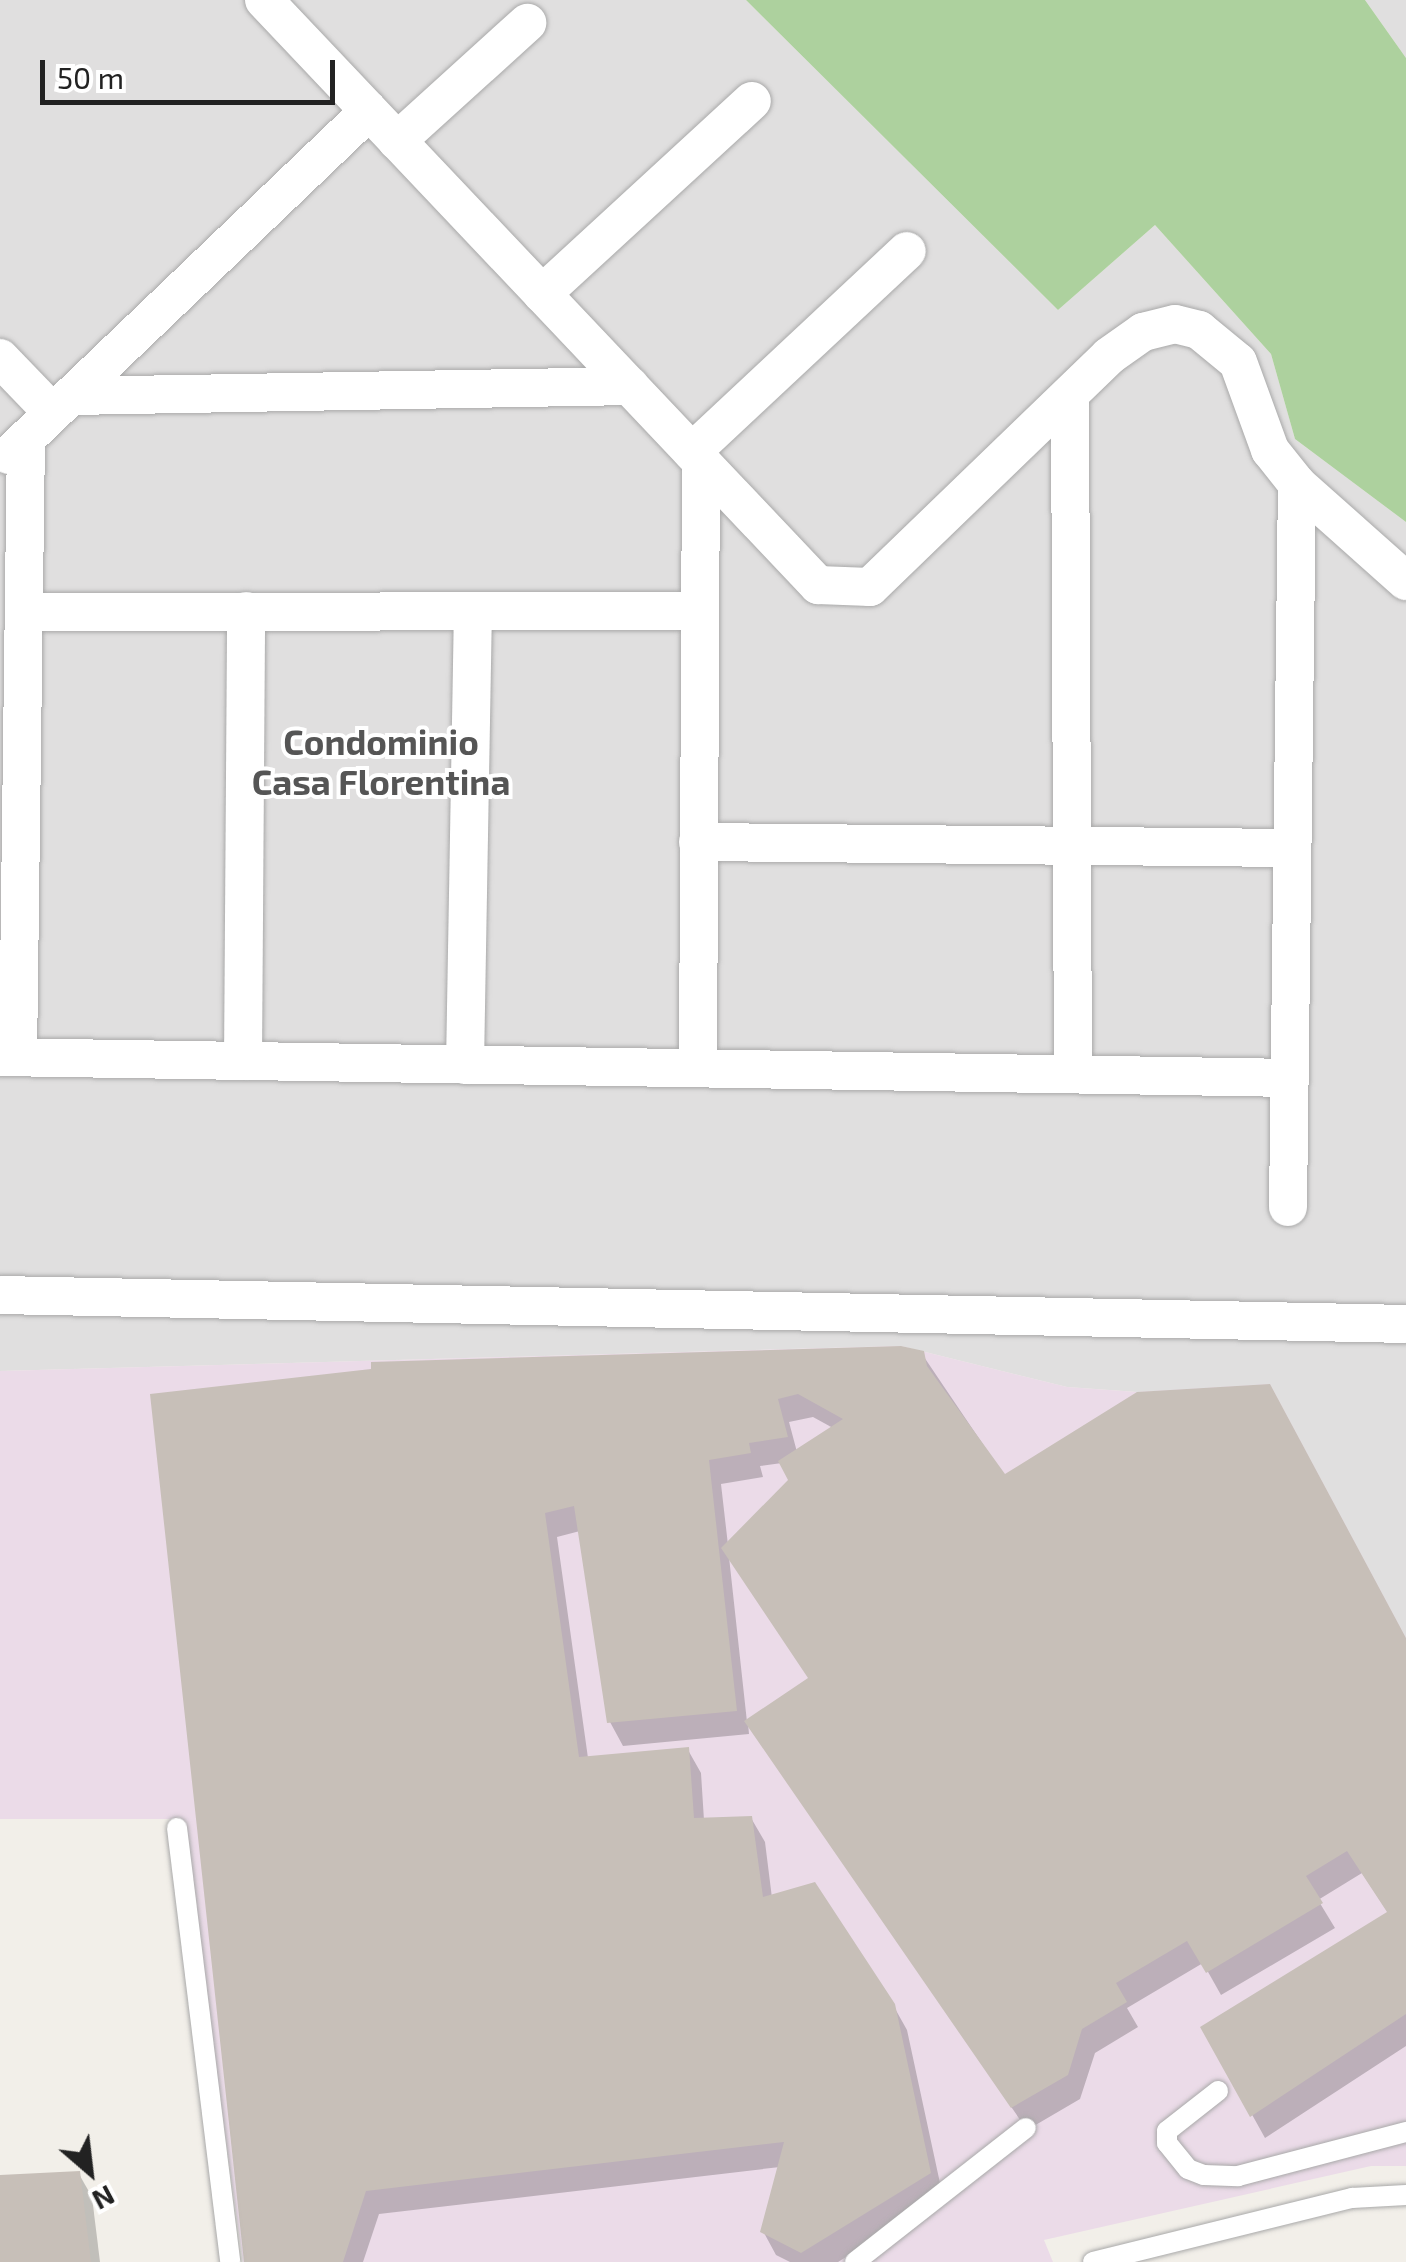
<!DOCTYPE html>
<html>
<head>
<meta charset="utf-8">
<style>
  body { margin:0 }
  #map { position:relative; width:1406px; height:2262px; overflow:hidden; background:#f2efe9; font-family:"Exo 2",sans-serif }
  div>[style] { position:absolute }
  .residential>* { inset:0; background:#e0dfdf }
  .industrial>* { inset:0; background:#ebdbe8 }
  .forest>* { inset:0; background:#add19e }
  .shadow>* { inset:0; background:#0003 }
  .building>* { inset:0; background:#c7bfb8 }
  .roads { filter:drop-shadow(0 0 2px #a9a9a9) drop-shadow(0 0 2px #a9a9a9) }
  .lane>* { height:20px; margin:-10px; padding:0 10px; transform-origin:10px; border-radius:10px; background:#fff }
  .street>* { height:38px; margin:-19px; padding:0 19px; transform-origin:19px; border-radius:19px; background:#fff }
  span { translate:-50% -50%; white-space:nowrap; text-align:center; line-height:1.15; -webkit-text-stroke:8px #fff; paint-order:stroke }
  .neighbourhood-label { font-size:35px; color:#555; font-weight:700 }
  .north { position:absolute; left:40px; top:2122px; width:100px; height:100px; -webkit-text-stroke:8px #fff; paint-order:stroke; rotate:152deg; font-size:28px; font-weight:700; line-height:40px; text-align:center; color:#222 }
  .north::after { content:''; display:block; margin:auto; width:35px; height:45px; background:#222; clip-path:polygon(50% 0,100% 100%,50% 72%,0 100%) }
  .scale { position:absolute; left:40px; top:60px; width:295px; height:45px; box-sizing:border-box; border:5px solid #222; border-top:0; padding-left:12px; font-size:30px; line-height:35px; white-space:nowrap; color:#222; -webkit-text-stroke:8px #fff; paint-order:stroke }
</style>
</head>
<body>
<div id="map">
  <div class="residential">
    <i style="clip-path:polygon(0 0,746px 0,1058px 310px,1155px 225px,1271px 354px,1295px 439px,1406px 522px,1406px 1638px,1137px 1392px,1067px 1387px,901px 1346px,0 1371px)"></i>
    <i style="clip-path:polygon(1365px 0,1406px 0,1406px 58px)"></i>
  </div>
  <div class="industrial">
    <i style="clip-path:polygon(901px 1346px,1067px 1387px,1137px 1392px,1270px 1384px,1406px 1638px,1406px 2166px,1371px 2166px,1044px 2240px,1053px 2262px,243px 2262px,181px 1819px,0 1819px,0 1371px)"></i>
  </div>
  <div class="forest">
    <i style="clip-path:polygon(746px 0,1365px 0,1406px 58px,1406px 522px,1295px 439px,1271px 354px,1155px 225px,1058px 310px)"></i>
  </div>
  <div class="shadow">
    <i style="clip-path:polygon(evenodd,922px 1354px,1005px 1477px,1406px 1643px,1406px 2046px,1265px 2138px,1204px 2028px,1389px 1914px,1362px 1873px,1318px 1900px,1335px 1928px,1221px 1995px,1203px 1963px,1127px 2008px,1138px 2027px,1095px 2053px,1080px 2099px,1027px 2130px,748px 1723px,749px 1734px,623px 1746px,610px 1722px,580px 1531px,557px 1537px,588px 1758px,688px 1750px,701px 1773px,704px 1820px,751px 1818px,765px 1842px,772px 1898px,893px 2005px,907px 2030px,943px 2197px,838px 2262px,790px 2262px,776px 2255px,763px 2231px,780px 2167px,379px 2214px,363px 2262px,246px 2262px,153px 1396px,922px 1354px,813px 1417px,833px 1428px,797px 1452px,789px 1422px,813px 1417px,922px 1354px,782px 1463px,791px 1481px,728px 1545px,721px 1484px,763px 1477px,760px 1466px,782px 1463px,922px 1354px,729px 1557px,817px 1687px,747px 1722px,729px 1557px)"></i>
    <i style="clip-path:polygon(79px 2174px,92px 2197px,100px 2262px,0 2262px,0 2177px)"></i>
  </div>
  <div class="building">
    <i style="clip-path:polygon(901px 1346px,924px 1351px,927px 1366px,1005px 1474px,1137px 1392px,1270px 1384px,1406px 1638px,1406px 2014px,1250px 2117px,1200px 2027px,1387px 1912px,1347px 1851px,1306px 1876px,1323px 1903px,1206px 1973px,1187px 1941px,1116px 1983px,1127px 2002px,1082px 2029px,1068px 2075px,1011px 2108px,744px 1721px,808px 1678px,721px 1548px,788px 1480px,778px 1461px,843px 1419px,798px 1394px,778px 1399px,788px 1437px,749px 1443px,751px 1453px,709px 1460px,737px 1711px,607px 1723px,574px 1506px,545px 1513px,579px 1757px,689px 1747px,694px 1818px,752px 1816px,763px 1897px,815px 1882px,895px 2004px,931px 2173px,801px 2253px,760px 2232px,784px 2142px,366px 2191px,343px 2262px,244px 2262px,150px 1394px,371px 1369px,371px 1362px)"></i>
    <i style="clip-path:polygon(80px 2171px,91px 2262px,0 2262px,0 2175px)"></i>
  </div>
  <div class="roads">
    <div class="lane">
      <i style="left:177px;top:1828px;width:437px;rotate:83deg"></i>
      <i style="left:1218px;top:2091px;width:65px;rotate:141.9deg"></i>
      <i style="left:1167px;top:2131px;width:12px;rotate:90deg"></i>
      <i style="left:1167px;top:2143px;width:33px;rotate:51deg"></i>
      <i style="left:1188px;top:2169px;width:17px;rotate:21deg"></i>
      <i style="left:1204px;top:2175px;width:34px;rotate:2deg"></i>
      <i style="left:1238px;top:2176px;width:174px;rotate:-14.7deg"></i>
      <i style="left:855px;top:2262px;width:217px;rotate:-38.1deg"></i>
      <i style="left:1093px;top:2262px;width:267px;rotate:-13.9deg"></i>
      <i style="left:1352px;top:2198px;width:54px;rotate:-3.2deg"></i>
    </div>
    <div class="street">
      <i style="left:264px;top:0;width:806px;rotate:46.56deg"></i>
      <i style="left:818px;top:585px;width:52px;rotate:2.2deg"></i>
      <i style="left:870px;top:587px;width:332px;rotate:-44deg"></i>
      <i style="left:1109px;top:356px;width:42px;rotate:-35.2deg"></i>
      <i style="left:1143px;top:332px;width:33px;rotate:-14deg"></i>
      <i style="left:1175px;top:324px;width:25px;rotate:14deg"></i>
      <i style="left:1199px;top:330px;width:50px;rotate:39.4deg"></i>
      <i style="left:1238px;top:362px;width:94px;rotate:70deg"></i>
      <i style="left:1270px;top:450px;width:43px;rotate:51.5deg"></i>
      <i style="left:1297px;top:484px;width:146px;rotate:41.7deg"></i>
      <i style="left:397px;top:141px;width:176px;rotate:-42.2deg"></i>
      <i style="left:542px;top:294px;width:285px;rotate:-42.6deg"></i>
      <i style="left:0;top:358px;width:76px;rotate:46.1deg"></i>
      <i style="left:1070px;top:395px;width:679px;rotate:89.75deg"></i>
      <i style="left:71px;top:396px;width:559px;rotate:-1.02deg"></i>
      <i style="left:692px;top:452px;width:294px;rotate:-43.1deg"></i>
      <i style="left:9px;top:455px;width:498px;rotate:-43.7deg"></i>
      <i style="left:24px;top:612px;width:675px;rotate:-0.08deg"></i>
      <i style="left:698px;top:842px;width:594px;rotate:0.58deg"></i>
      <i style="left:0;top:1057px;width:1290px;rotate:0.93deg"></i>
      <i style="left:18px;top:1057px;width:618px;rotate:-89.26deg"></i>
      <i style="left:243px;top:1061px;width:450px;rotate:-89.6deg"></i>
      <i style="left:465px;top:1065px;width:454px;rotate:-89deg"></i>
      <i style="left:698px;top:1068px;width:607px;rotate:-89.72deg"></i>
      <i style="left:1288px;top:1207px;width:723px;rotate:-89.29deg"></i>
      <i style="left:0;top:1295px;width:1406px;rotate:1.18deg"></i>
    </div>
  </div>
  <div class="neighbourhood-label">
    <span style="left:381px;top:761px">Condominio<br>Casa Florentina</span>
  </div>
  <div class="north">N</div>
  <div class="scale">50 m</div>
</div>
</body>
</html>
